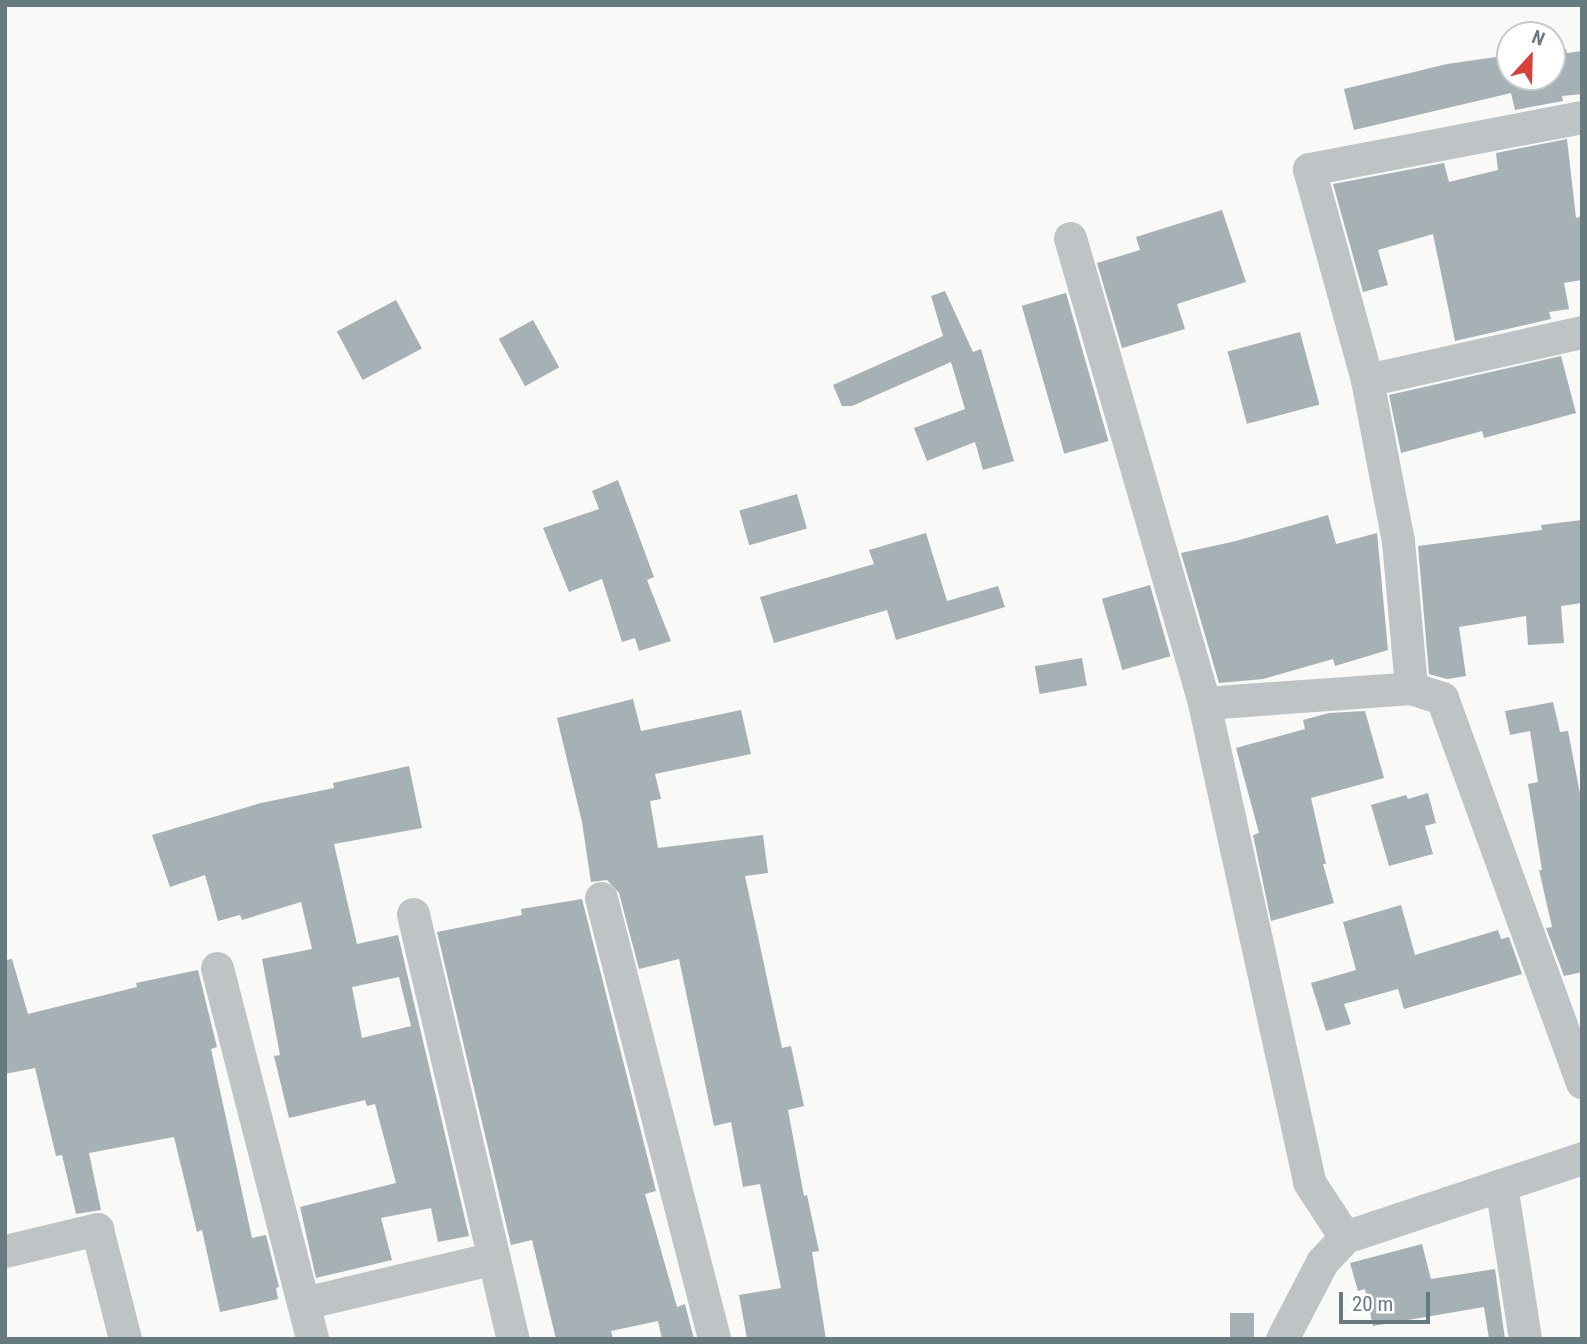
<!DOCTYPE html>
<html>
<head>
<meta charset="utf-8">
<style>
  body { margin:0 }
  #map { position:relative; width:1587px; height:1344px; overflow:hidden; background:#f9f9f7; font-family:"Roboto Condensed",sans-serif }
  div>[style] { position:absolute }
  .building>* { inset:0; background:#a5b1b4; transform-origin:0 0 }
  .street>* { height:33px; margin:-16.5px; padding:0 16.5px; transform-origin:16.5px; border-radius:16.5px; background:#bec4c6 }
  span { translate:-50% -50%; white-space:nowrap; text-align:center; line-height:1.15; -webkit-text-stroke:7px #fff; paint-order:stroke }
  .frame { position:absolute; inset:0; border:7px solid #667a80; pointer-events:none }
  .north { position:absolute; left:1496px; top:21px; width:70px; height:70px; box-sizing:border-box; background:#fff; border:2px solid #c2cacc; border-radius:50%; rotate:22deg; font-size:19px; font-weight:700; line-height:28px; text-align:center; color:#667a80 }
  .north::after { content:''; display:block; margin:auto; width:24px; height:32px; background:#d6413a; clip-path:polygon(50% 0,100% 100%,50% 72%,0 100%) }
  .scale { position:absolute; left:1339px; top:1292px; width:91px; height:32px; box-sizing:border-box; border:4px solid #667a80; border-top:0; padding-left:9px; font-size:21px; line-height:24px; white-space:nowrap; color:#667a80; -webkit-text-stroke:5px #fff; paint-order:stroke }
</style>
</head>
<body>
<div id="map">
  <div class="building">
    <i style="clip-path:polygon(1566px 49px,1567px 53px,1582px 51px,1582px 94px,1562px 96px,1563px 101px,1515px 110px,1511px 93px,1354px 130px,1344px 89px,1447px 64px,1510px 55px,1510px 77px,1552px 77px,1552px 51px)"></i>
    <i style="clip-path:polygon(1567px 139px,1576px 218px,1582px 216px,1582px 280px,1564px 283px,1569px 309px,1549px 312px,1551px 319px,1455px 341px,1433px 234px,1378px 250px,1388px 285px,1363px 292px,1333px 184px,1444px 163px,1449px 182px,1498px 170px,1496px 153px)"></i>
    <i style="clip-path:polygon(1222px 210px,1246px 282px,1177px 304px,1185px 329px,1122px 348px,1097px 263px,1140px 250px,1136px 237px)"></i>
    <i style="clip-path:polygon(945px 291px,973px 352px,981px 349px,1014px 461px,983px 470px,975px 442px,927px 461px,914px 428px,965px 409px,951px 362px,852px 406px,842px 406px,833px 385px,943px 336px,931px 296px)"></i>
    <i style="left:1066px;top:293px;width:154px;height:46px;rotate:74deg"></i>
    <i style="left:396px;top:300px;width:55px;height:67px;rotate:62deg"></i>
    <i style="left:533px;top:320px;width:54px;height:39px;rotate:61deg"></i>
    <i style="left:1300px;top:332px;width:75px;height:75px;rotate:75deg"></i>
    <i style="clip-path:polygon(1561px 356px,1576px 413px,1484px 438px,1482px 431px,1401px 453px,1389px 395px)"></i>
    <i style="clip-path:polygon(618px 480px,654px 577px,647px 580px,671px 641px,639px 651px,635px 638px,622px 642px,602px 579px,569px 592px,543px 528px,599px 509px,592px 491px)"></i>
    <i style="left:797px;top:494px;width:36px;height:60px;rotate:74deg"></i>
    <i style="clip-path:polygon(1328px 515px,1336px 544px,1377px 533px,1388px 650px,1335px 666px,1333px 659px,1263px 679px,1219px 683px,1181px 553px,1236px 541px)"></i>
    <i style="clip-path:polygon(1582px 520px,1582px 603px,1561px 606px,1564px 643px,1528px 645px,1526px 616px,1459px 627px,1466px 676px,1447px 679px,1429px 674px,1418px 546px,1542px 530px,1541px 525px)"></i>
    <i style="clip-path:polygon(926px 533px,947px 601px,998px 586px,1005px 607px,896px 640px,887px 610px,774px 643px,760px 597px,874px 564px,869px 550px)"></i>
    <i style="left:1150px;top:585px;width:74px;height:50px;rotate:74deg"></i>
    <i style="left:1082px;top:658px;width:28px;height:48px;rotate:80deg"></i>
    <i style="clip-path:polygon(633px 699px,641px 731px,741px 710px,751px 754px,655px 774px,661px 799px,650px 801px,658px 848px,763px 835px,768px 873px,745px 876px,782px 1048px,791px 1046px,804px 1106px,788px 1110px,804px 1196px,807px 1195px,819px 1251px,812px 1252px,826px 1339px,747px 1339px,739px 1295px,781px 1288px,760px 1184px,743px 1187px,731px 1122px,714px 1126px,679px 959px,639px 969px,619px 893px,607px 880px,591px 882px,582px 822px,557px 718px)"></i>
    <i style="clip-path:polygon(1553px 702px,1560px 732px,1568px 731px,1582px 804px,1582px 972px,1564px 976px,1546px 928px,1552px 927px,1539px 870px,1542px 870px,1528px 784px,1538px 782px,1530px 731px,1510px 735px,1505px 711px)"></i>
    <i style="clip-path:polygon(1365px 711px,1384px 778px,1311px 798px,1326px 864px,1323px 864px,1334px 903px,1271px 921px,1253px 835px,1259px 833px,1236px 748px,1305px 729px,1303px 720px,1329px 713px)"></i>
    <i style="clip-path:polygon(evenodd,409px 766px,422px 828px,334px 844px,357px 944px,398px 935px,469px 1236px,438px 1242px,431px 1208px,381px 1218px,392px 1260px,316px 1278px,300px 1207px,396px 1183px,375px 1104px,367px 1106px,365px 1100px,289px 1118px,274px 1056px,280px 1055px,262px 959px,312px 949px,301px 902px,242px 920px,240px 915px,218px 921px,205px 875px,170px 887px,152px 835px,261px 803px,334px 788px,333px 783px,409px 766px,399px 977px,411px 1026px,362px 1038px,352px 987px,399px 977px)"></i>
    <i style="clip-path:polygon(1428px 793px,1436px 823px,1425px 826px,1433px 854px,1389px 866px,1371px 805px,1406px 795px,1408px 799px)"></i>
    <i style="clip-path:polygon(582px 899px,656px 1191px,645px 1194px,677px 1307px,685px 1304px,694px 1339px,662px 1339px,658px 1321px,611px 1331px,613px 1339px,556px 1339px,532px 1240px,511px 1245px,437px 932px,522px 915px,521px 909px)"></i>
    <i style="clip-path:polygon(1401px 905px,1415px 955px,1498px 930px,1501px 939px,1509px 937px,1522px 974px,1404px 1009px,1398px 989px,1344px 1004px,1351px 1024px,1326px 1031px,1311px 983px,1356px 970px,1343px 922px)"></i>
    <i style="clip-path:polygon(12px 959px,28px 1014px,137px 987px,136px 983px,198px 970px,217px 1047px,211px 1049px,252px 1238px,266px 1235px,279px 1287px,276px 1288px,278px 1299px,220px 1312px,202px 1230px,197px 1232px,174px 1137px,89px 1153px,101px 1210px,76px 1214px,62px 1155px,56px 1156px,35px 1068px,5px 1074px,5px 960px)"></i>
    <i style="clip-path:polygon(1422px 1244px,1431px 1279px,1495px 1269px,1505px 1339px,1489px 1339px,1484px 1307px,1373px 1326px,1365px 1289px,1358px 1291px,1350px 1263px)"></i>
    <i style="left:1230px;top:1313px;width:24px;height:26px"></i>
  </div>
  <div class="street">
    <i style="left:1582px;top:117px;width:278px;rotate:169.2deg"></i>
    <i style="left:1309px;top:169px;width:219px;rotate:74.6deg"></i>
    <i style="left:1367px;top:380px;width:164px;rotate:79.1deg"></i>
    <i style="left:1398px;top:541px;width:148px;rotate:84.9deg"></i>
    <i style="left:1411px;top:688px;width:33px;rotate:18deg"></i>
    <i style="left:1442px;top:698px;width:409px;rotate:70deg"></i>
    <i style="left:1070px;top:238px;width:484px;rotate:73.9deg"></i>
    <i style="left:1204px;top:703px;width:490px;rotate:77.6deg"></i>
    <i style="left:1309px;top:1182px;width:66px;rotate:56.8deg"></i>
    <i style="left:1367px;top:380px;width:220px;rotate:-12.6deg"></i>
    <i style="left:1204px;top:703px;width:208px;rotate:-4.1deg"></i>
    <i style="left:601px;top:898px;width:455px;rotate:75.6deg"></i>
    <i style="left:413px;top:914px;width:437px;rotate:76.8deg"></i>
    <i style="left:217px;top:968px;width:383px;rotate:75.6deg"></i>
    <i style="left:1501px;top:1185px;width:156px;rotate:81.1deg"></i>
    <i style="left:5px;top:1251px;width:95px;rotate:-13.4deg"></i>
    <i style="left:97px;top:1229px;width:114px;rotate:75.7deg"></i>
    <i style="left:304px;top:1303px;width:195px;rotate:-13.3deg"></i>
    <i style="left:1282px;top:1339px;width:87px;rotate:-62.5deg"></i>
    <i style="left:1322px;top:1262px;width:34px;rotate:-47deg"></i>
    <i style="left:1345px;top:1237px;width:250px;rotate:-18.4deg"></i>
  </div>
  <div class="frame"></div>
  <div class="north">N</div>
  <div class="scale">20 m</div>
</div>
</body>
</html>
